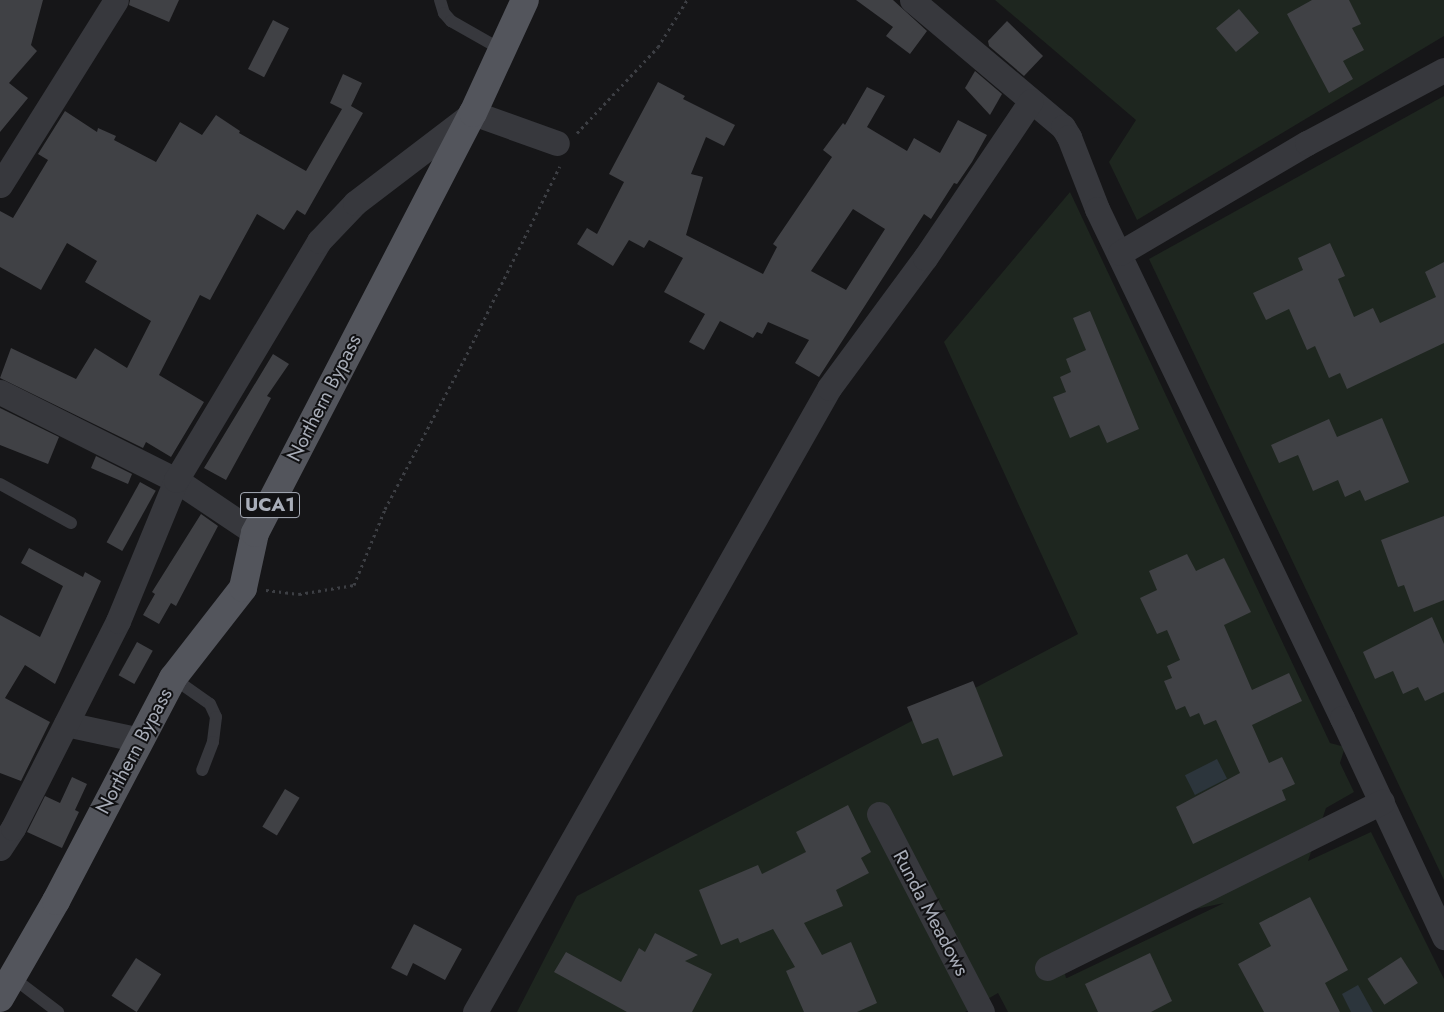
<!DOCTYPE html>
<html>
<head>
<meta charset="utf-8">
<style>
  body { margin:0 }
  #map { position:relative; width:1444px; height:1012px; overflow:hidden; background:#161618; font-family:Jost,sans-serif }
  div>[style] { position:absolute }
  .green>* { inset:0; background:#1e261f }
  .water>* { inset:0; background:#2c353c; transform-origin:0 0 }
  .building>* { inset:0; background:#404145; transform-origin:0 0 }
  .path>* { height:3px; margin-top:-1.5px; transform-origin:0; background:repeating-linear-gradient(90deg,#3d3f44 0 2.5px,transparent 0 6.5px) }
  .lane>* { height:12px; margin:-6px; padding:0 6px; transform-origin:6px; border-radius:6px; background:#37383d }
  .street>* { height:25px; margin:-12.5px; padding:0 12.5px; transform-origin:12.5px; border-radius:12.5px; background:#37383d }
  .primary>* { height:28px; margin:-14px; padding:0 14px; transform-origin:14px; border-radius:14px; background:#53555c }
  span { translate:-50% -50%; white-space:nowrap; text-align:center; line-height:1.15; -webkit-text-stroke:4px #111113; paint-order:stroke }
  .shield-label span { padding:1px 4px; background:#111113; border:1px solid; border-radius:4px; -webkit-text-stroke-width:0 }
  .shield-label { font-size:19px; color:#a8adb8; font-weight:700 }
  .street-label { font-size:20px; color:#a8adb8 }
</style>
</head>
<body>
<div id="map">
  <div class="green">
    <i style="clip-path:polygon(995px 0,1444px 0,1444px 36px,1137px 220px,1109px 162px,1136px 120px)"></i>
    <i style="clip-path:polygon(1444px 96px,1444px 880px,1149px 259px)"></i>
    <i style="clip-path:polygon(evenodd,1070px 192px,1330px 743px,1345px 747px,1340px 763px,1354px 792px,1326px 808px,1308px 861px,1371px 832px,1444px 979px,1444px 1012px,1008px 1012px,998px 993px,965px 1012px,517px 1012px,577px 896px,1078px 634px,944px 342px,1070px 192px,1224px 903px,1067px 978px,1066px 978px,1061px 958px,1186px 911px,1224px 903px)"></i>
  </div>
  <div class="water">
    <i style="left:1217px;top:759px;width:22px;height:36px;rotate:63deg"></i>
    <i style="clip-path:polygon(1358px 985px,1373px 1012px,1351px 1012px,1342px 994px)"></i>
  </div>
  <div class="building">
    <i style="clip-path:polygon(0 0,43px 0,31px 45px,37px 51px,9px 83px,28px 98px,0 132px)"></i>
    <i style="clip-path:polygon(130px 0,179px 0,169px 22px,129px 5px)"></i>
    <i style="clip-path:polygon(856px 0,893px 0,927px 31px,910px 54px,886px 36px,893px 27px)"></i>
    <i style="clip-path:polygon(1312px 0,1349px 0,1361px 24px,1352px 28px,1364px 50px,1343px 61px,1353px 79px,1329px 93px,1287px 14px)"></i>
    <i style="left:1239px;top:9px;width:31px;height:30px;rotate:50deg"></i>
    <i style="left:273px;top:20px;width:18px;height:55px;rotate:27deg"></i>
    <i style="clip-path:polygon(1007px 21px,1043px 56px,1024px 76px,989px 46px,988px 41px)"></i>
    <i style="clip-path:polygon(975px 71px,1002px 94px,990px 115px,965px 88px)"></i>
    <i style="clip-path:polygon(343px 74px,362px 83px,351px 106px,363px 113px,305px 215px,297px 210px,284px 230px,257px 214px,210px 300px,200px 295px,159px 375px,204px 402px,171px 457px,146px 442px,143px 448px,0 378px,11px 348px,76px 379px,95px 348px,127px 368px,151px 321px,85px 282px,97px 261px,67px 243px,41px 290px,0 267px,0 211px,13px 218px,48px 160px,38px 154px,65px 111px,97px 132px,98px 128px,116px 136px,114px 140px,156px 162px,180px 122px,202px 135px,216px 115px,240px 131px,239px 133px,306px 171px,342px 109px,330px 103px)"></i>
    <i style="clip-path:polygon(evenodd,658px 82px,685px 96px,683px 99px,735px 125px,724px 146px,706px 137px,691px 174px,703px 177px,686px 235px,763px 274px,777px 247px,773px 244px,832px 157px,823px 150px,843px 123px,845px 125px,867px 87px,885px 96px,867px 127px,907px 151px,914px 138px,940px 153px,958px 120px,987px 135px,972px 162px,957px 184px,954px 183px,931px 219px,924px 214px,819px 377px,795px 363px,809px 340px,768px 322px,762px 334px,757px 332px,753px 338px,720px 321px,704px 350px,689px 342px,705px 314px,664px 292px,683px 258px,649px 240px,644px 248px,629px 240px,613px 266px,577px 244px,587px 228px,597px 234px,624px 182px,609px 174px,658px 82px,853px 209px,885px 229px,846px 290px,811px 271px,853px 209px)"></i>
    <i style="clip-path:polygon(1330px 243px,1345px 276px,1338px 279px,1354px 317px,1373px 308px,1380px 323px,1436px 297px,1425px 272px,1444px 262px,1444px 343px,1347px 389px,1340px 373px,1329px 378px,1315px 346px,1307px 350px,1289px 309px,1266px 320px,1253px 293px,1303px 270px,1298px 258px)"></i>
    <i style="clip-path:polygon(1090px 311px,1139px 429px,1107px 443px,1099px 425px,1070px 438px,1053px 397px,1066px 392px,1060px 377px,1071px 372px,1066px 359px,1086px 350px,1073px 318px)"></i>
    <i style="clip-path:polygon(273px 354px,289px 364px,267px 396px,271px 398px,226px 480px,204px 468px)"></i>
    <i style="clip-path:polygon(0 408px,59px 437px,48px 464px,0 445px)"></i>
    <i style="clip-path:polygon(1382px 418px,1409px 482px,1365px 501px,1360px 490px,1345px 497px,1338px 480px,1313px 491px,1298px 455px,1279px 463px,1271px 445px,1329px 419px,1337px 437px)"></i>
    <i style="clip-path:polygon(96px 456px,132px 474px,128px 484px,91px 468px)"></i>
    <i style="left:140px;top:482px;width:18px;height:69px;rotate:29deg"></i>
    <i style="clip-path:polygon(201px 514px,218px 526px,176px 606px,171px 603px,159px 624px,143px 615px,155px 594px,152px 592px)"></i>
    <i style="clip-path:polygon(1444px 516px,1444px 600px,1414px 612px,1404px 585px,1398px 587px,1381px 540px)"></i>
    <i style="clip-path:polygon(29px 548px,83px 577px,85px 572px,101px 581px,55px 684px,25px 665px,5px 698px,50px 722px,21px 781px,0 773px,0 615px,40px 637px,63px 586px,21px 563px)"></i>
    <i style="clip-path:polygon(1187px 554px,1196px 571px,1224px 558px,1251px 612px,1224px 625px,1252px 690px,1289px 673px,1302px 701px,1252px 725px,1269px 763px,1282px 757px,1295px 784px,1282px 790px,1286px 800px,1193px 844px,1176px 807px,1240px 773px,1216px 720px,1204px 725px,1199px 713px,1190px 717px,1185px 706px,1176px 710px,1164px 681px,1172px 678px,1167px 666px,1180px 660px,1167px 630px,1157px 634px,1140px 598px,1157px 590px,1149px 571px)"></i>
    <i style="clip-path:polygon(1432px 617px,1444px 644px,1444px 692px,1425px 701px,1418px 687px,1403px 694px,1393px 671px,1375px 679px,1363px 652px)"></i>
    <i style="left:137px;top:642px;width:18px;height:38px;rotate:29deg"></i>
    <i style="clip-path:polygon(973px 681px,1003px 756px,953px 776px,938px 738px,922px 744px,907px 707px)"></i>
    <i style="clip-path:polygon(72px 777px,87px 784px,75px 810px,79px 812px,62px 848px,27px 832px,45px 796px,60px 803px)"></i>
    <i style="left:285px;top:789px;width:17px;height:44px;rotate:31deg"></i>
    <i style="clip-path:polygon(848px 805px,871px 852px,861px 858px,869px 873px,836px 890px,843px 906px,804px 923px,822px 955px,851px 942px,877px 1003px,857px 1012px,804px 1012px,786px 971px,795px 967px,773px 929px,740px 943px,738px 938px,721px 945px,699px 890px,758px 865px,762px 874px,806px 852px,796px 832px)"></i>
    <i style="clip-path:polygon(1310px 897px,1348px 970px,1325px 983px,1340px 1012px,1264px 1012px,1238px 964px,1271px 946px,1259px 923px)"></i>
    <i style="clip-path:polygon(414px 924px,462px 949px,445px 980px,413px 963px,407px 976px,391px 968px)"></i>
    <i style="clip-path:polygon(655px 933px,698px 955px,685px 961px,712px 974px,692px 1012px,627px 1012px,554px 972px,566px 952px,621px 982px,639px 948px,645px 952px)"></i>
    <i style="clip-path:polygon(1150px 953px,1172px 1001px,1151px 1012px,1098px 1012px,1085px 984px)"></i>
    <i style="left:1401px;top:957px;width:31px;height:40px;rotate:57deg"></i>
    <i style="left:136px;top:958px;width:30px;height:45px;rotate:33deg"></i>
  </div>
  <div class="path">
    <i style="left:577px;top:133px;width:118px;rotate:-46.7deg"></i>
    <i style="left:658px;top:47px;width:55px;rotate:-58.3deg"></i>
    <i style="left:266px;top:590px;width:33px;rotate:7deg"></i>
    <i style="left:299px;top:594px;width:56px;rotate:-9.3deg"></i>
    <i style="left:354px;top:585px;width:82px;rotate:-67.8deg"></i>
    <i style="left:385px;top:509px;width:169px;rotate:-62.1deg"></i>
    <i style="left:464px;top:360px;width:216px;rotate:-63.7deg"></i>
  </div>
  <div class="lane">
    <i style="left:440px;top:0;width:14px;rotate:73deg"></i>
    <i style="left:444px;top:13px;width:11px;rotate:49deg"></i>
    <i style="left:451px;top:21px;width:59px;rotate:29.6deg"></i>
    <i style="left:0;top:484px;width:81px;rotate:28.8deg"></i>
    <i style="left:173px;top:678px;width:45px;rotate:35.1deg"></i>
    <i style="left:210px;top:704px;width:14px;rotate:65deg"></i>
    <i style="left:216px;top:717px;width:25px;rotate:97deg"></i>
    <i style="left:213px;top:742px;width:30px;rotate:111deg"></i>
    <i style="left:12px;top:977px;width:58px;rotate:37.3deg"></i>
  </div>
  <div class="street">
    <i style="left:912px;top:0;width:197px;rotate:40.1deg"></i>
    <i style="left:1063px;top:127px;width:12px;rotate:59deg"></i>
    <i style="left:1069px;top:137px;width:77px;rotate:68.7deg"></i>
    <i style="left:1097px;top:209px;width:565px;rotate:64.3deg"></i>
    <i style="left:1342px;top:718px;width:242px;rotate:65deg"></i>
    <i style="left:0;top:185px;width:218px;rotate:-57.9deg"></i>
    <i style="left:1120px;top:253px;width:217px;rotate:-30.5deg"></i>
    <i style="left:1307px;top:143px;width:155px;rotate:-28.1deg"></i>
    <i style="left:0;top:392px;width:197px;rotate:26.6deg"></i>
    <i style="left:176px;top:480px;width:95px;rotate:33.9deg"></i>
    <i style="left:66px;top:724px;width:76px;rotate:12.2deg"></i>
    <i style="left:879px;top:814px;width:223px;rotate:62.5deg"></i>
    <i style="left:0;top:848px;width:24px;rotate:-57deg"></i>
    <i style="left:13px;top:828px;width:232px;rotate:-63.1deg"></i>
    <i style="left:118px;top:621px;width:152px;rotate:-67.6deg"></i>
    <i style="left:176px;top:480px;width:279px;rotate:-59.1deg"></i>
    <i style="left:319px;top:241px;width:52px;rotate:-46.5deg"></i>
    <i style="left:355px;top:203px;width:148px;rotate:-37.3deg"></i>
    <i style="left:473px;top:113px;width:89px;rotate:19.7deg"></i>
    <i style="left:1047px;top:968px;width:374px;rotate:-26.4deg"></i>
    <i style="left:475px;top:1012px;width:717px;rotate:-60.43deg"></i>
    <i style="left:829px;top:388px;width:162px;rotate:-53.6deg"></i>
    <i style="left:925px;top:258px;width:189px;rotate:-56deg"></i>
  </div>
  <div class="primary">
    <i style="left:0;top:998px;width:112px;rotate:-60deg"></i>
    <i style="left:56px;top:901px;width:252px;rotate:-62.3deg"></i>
    <i style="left:173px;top:678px;width:114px;rotate:-52.1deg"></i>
    <i style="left:243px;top:588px;width:56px;rotate:-77.7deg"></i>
    <i style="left:255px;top:533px;width:473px;rotate:-62.6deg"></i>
    <i style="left:473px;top:113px;width:124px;rotate:-65.3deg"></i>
  </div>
  <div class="shield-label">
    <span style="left:270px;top:505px">UCA1</span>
  </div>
  <div class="street-label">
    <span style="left:324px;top:398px;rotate:-63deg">Northern Bypass</span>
    <span style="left:134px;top:751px;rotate:-62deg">Northern Bypass</span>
    <span style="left:931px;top:913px;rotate:62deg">Runda Meadows</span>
  </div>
</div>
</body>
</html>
